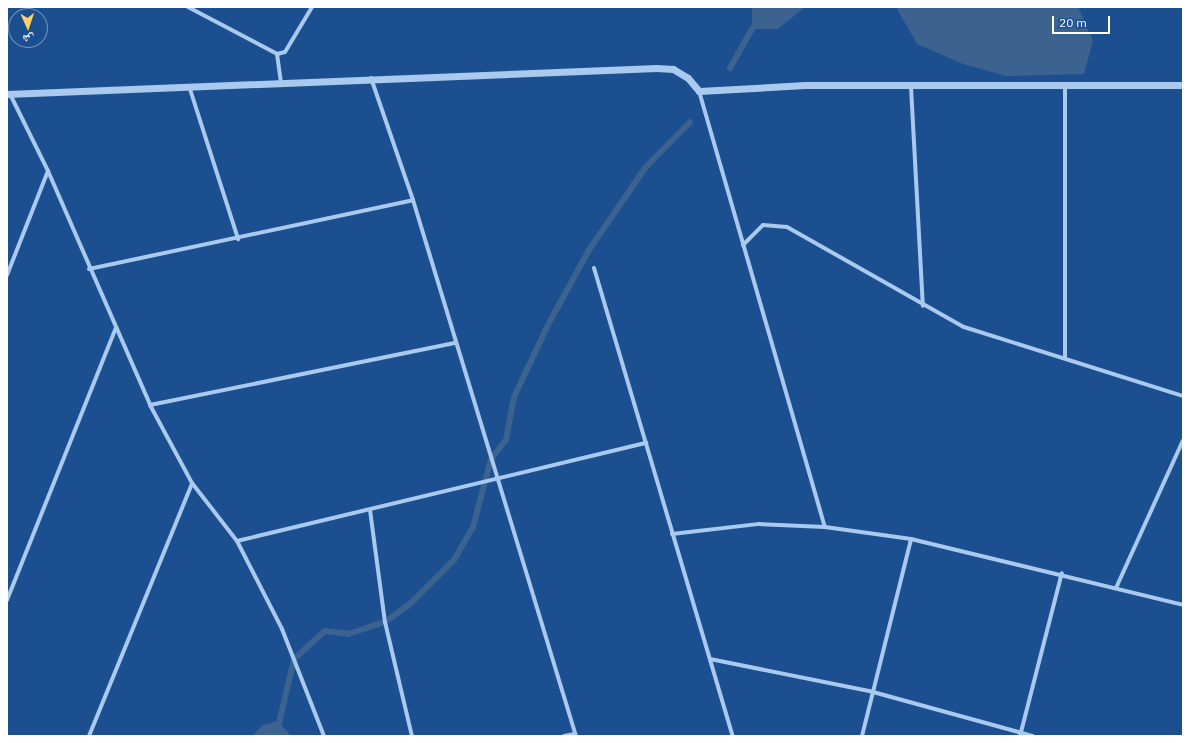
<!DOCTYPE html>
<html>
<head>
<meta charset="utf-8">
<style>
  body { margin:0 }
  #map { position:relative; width:1190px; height:743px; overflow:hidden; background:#1b4f8f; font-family:"IBM Plex Sans","Noto Naskh Arabic",sans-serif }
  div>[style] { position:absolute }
  .water>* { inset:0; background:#3c6290 }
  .stream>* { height:6px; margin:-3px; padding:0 3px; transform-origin:3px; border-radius:3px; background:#3c6290 }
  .minor>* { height:4px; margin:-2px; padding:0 2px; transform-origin:2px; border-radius:2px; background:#a9c9ee }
  .tertiary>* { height:7px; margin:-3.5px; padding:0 3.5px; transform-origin:3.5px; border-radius:3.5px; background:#a9c9ee }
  span { translate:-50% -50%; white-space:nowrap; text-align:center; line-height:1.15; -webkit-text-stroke:3.5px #1b4f8f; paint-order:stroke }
  .frame { position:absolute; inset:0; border:8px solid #fff; pointer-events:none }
  .north { position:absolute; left:8px; top:8px; width:40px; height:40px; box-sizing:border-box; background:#1b4f8f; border:1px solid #7695bc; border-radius:50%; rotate:177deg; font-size:11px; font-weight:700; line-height:16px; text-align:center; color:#fff }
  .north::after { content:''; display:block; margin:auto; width:14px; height:18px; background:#ffd166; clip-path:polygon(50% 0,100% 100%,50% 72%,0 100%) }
  .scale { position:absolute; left:1052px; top:16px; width:58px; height:18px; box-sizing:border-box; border:2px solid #fff; border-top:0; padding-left:5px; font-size:12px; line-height:14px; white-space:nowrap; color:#fff; -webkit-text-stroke:3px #1b4f8f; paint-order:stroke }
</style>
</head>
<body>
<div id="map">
  <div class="water">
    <i style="clip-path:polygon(752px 7px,805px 7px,778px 29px,752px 29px)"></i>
    <i style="clip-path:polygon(896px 7px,1078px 7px,1093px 41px,1084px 74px,1006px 76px,963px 64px,917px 44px)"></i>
    <i style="clip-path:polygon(278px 721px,291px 736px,252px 736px,263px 725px)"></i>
  </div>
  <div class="stream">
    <i style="left:730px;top:68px;width:45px;rotate:-60.6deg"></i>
    <i style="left:276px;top:736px;width:79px;rotate:-76.8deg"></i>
    <i style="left:294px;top:659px;width:42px;rotate:-42.1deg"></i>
    <i style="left:325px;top:631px;width:23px;rotate:7deg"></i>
    <i style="left:348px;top:634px;width:39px;rotate:-18deg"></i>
    <i style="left:385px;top:622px;width:31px;rotate:-36deg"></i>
    <i style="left:410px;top:604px;width:62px;rotate:-45deg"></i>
    <i style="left:454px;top:560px;width:38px;rotate:-60deg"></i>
    <i style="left:473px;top:527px;width:70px;rotate:-75.2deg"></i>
    <i style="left:491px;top:459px;width:24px;rotate:-52deg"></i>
    <i style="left:506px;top:440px;width:44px;rotate:-79.5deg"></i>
    <i style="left:514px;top:397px;width:84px;rotate:-64.7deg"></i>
    <i style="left:550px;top:321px;width:81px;rotate:-61.2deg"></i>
    <i style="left:589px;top:250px;width:99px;rotate:-55.7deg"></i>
    <i style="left:645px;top:168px;width:64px;rotate:-45.6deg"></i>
  </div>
  <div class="minor">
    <i style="left:188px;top:7px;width:101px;rotate:27.8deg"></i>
    <i style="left:277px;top:54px;width:8px;rotate:-14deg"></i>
    <i style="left:285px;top:52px;width:52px;rotate:-59deg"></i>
    <i style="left:277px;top:54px;width:27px;rotate:82deg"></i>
    <i style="left:371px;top:78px;width:129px;rotate:71deg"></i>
    <i style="left:413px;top:200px;width:560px;rotate:73.09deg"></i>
    <i style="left:189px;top:86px;width:161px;rotate:72.2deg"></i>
    <i style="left:1065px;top:86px;width:271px;rotate:90deg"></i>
    <i style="left:911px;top:87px;width:219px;rotate:86.9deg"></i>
    <i style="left:699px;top:91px;width:454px;rotate:73.9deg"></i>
    <i style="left:10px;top:94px;width:86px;rotate:63.7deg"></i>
    <i style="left:48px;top:171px;width:255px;rotate:66.4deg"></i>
    <i style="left:150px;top:405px;width:89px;rotate:61.7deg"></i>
    <i style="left:192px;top:483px;width:73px;rotate:52.2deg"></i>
    <i style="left:237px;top:541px;width:99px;rotate:62.9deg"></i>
    <i style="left:282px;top:629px;width:115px;rotate:68.6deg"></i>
    <i style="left:743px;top:245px;width:28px;rotate:-45deg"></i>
    <i style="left:763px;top:225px;width:24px;rotate:5deg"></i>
    <i style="left:787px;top:227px;width:203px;rotate:29.5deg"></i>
    <i style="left:964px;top:327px;width:230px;rotate:17.5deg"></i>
    <i style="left:594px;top:268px;width:488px;rotate:73.5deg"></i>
    <i style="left:89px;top:269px;width:331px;rotate:-12deg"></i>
    <i style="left:7px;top:275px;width:112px;rotate:-68.5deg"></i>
    <i style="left:150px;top:405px;width:312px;rotate:-11.5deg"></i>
    <i style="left:370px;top:510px;width:113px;rotate:82.4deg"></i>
    <i style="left:385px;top:622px;width:117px;rotate:76.7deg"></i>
    <i style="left:672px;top:534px;width:88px;rotate:-6.6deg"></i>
    <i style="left:759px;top:524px;width:66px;rotate:2.6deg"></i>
    <i style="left:825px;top:527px;width:87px;rotate:7.9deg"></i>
    <i style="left:911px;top:539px;width:280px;rotate:13.6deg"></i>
    <i style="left:237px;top:541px;width:421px;rotate:-13.5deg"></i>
    <i style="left:1116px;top:588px;width:162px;rotate:-65.6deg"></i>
    <i style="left:7px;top:600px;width:293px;rotate:-68.2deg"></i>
    <i style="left:710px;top:659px;width:166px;rotate:11.4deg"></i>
    <i style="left:873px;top:692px;width:166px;rotate:15.4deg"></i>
    <i style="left:89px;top:736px;width:273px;rotate:-67.8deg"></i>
    <i style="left:564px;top:736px;width:11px;rotate:-10deg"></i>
    <i style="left:862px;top:736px;width:203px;rotate:-76deg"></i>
    <i style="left:1020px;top:736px;width:168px;rotate:-75.6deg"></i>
  </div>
  <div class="tertiary">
    <i style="left:7px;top:94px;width:650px;rotate:-2.29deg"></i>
    <i style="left:656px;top:68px;width:17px;rotate:3deg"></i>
    <i style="left:673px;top:69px;width:17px;rotate:31deg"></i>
    <i style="left:688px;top:78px;width:17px;rotate:50deg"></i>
    <i style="left:699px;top:91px;width:106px;rotate:-3.2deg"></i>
    <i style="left:805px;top:85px;width:378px"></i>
  </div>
  <div class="frame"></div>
  <div class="north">ش</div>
  <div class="scale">20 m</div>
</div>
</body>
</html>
